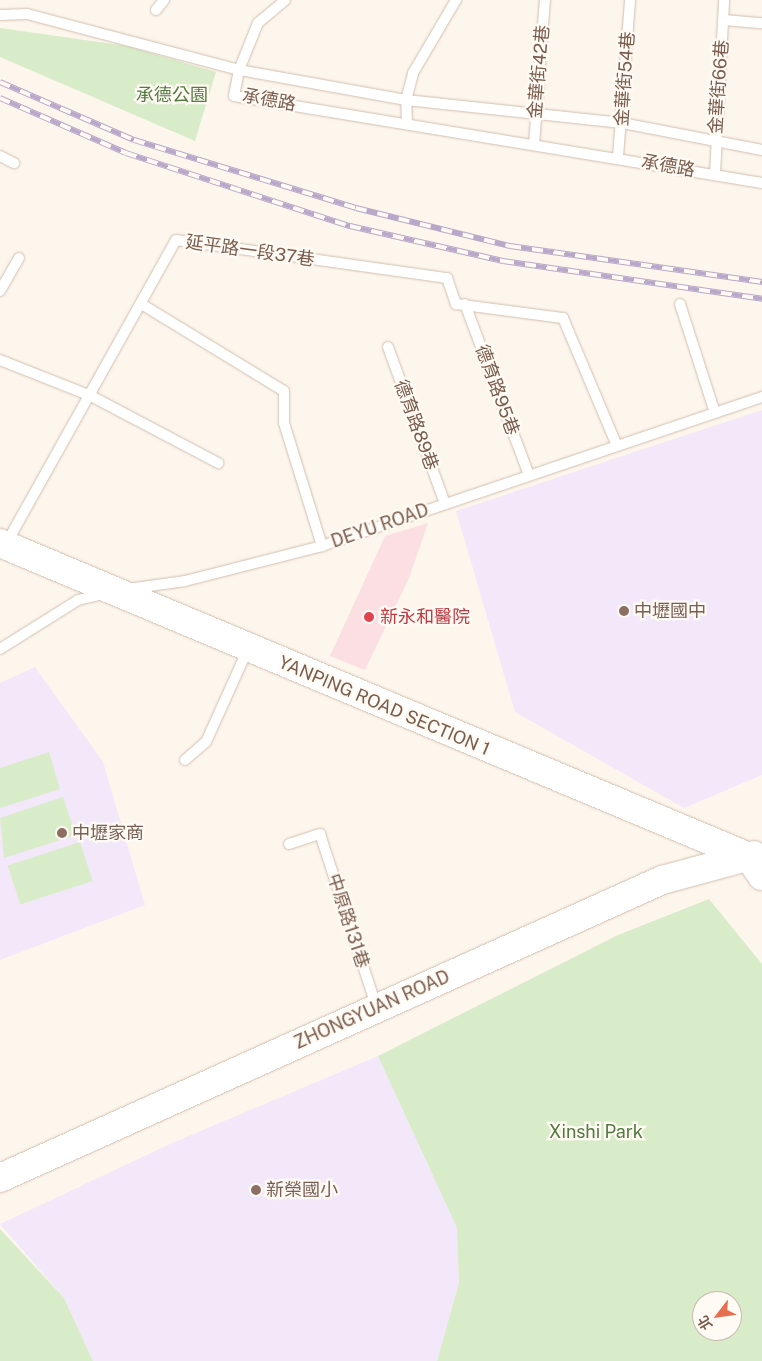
<!DOCTYPE html>
<html>
<head>
<meta charset="utf-8">
<style>
  body { margin:0 }
  #map { position:relative; width:762px; height:1361px; overflow:hidden; background:#fdf6ec; font-family:"Public Sans","Noto Sans TC",sans-serif }
  div>[style] { position:absolute }
  .education>* { inset:0; background:#f3e8fa }
  .medical>* { inset:0; background:#fbdfe3 }
  .green>* { inset:0; background:#d8ecc9; transform-origin:0 0 }
  .roads { filter:drop-shadow(0 0 1px #d1beb0) drop-shadow(0 0 1px #d1beb0) }
  .lane>* { height:10px; margin:-5px; padding:0 5px; transform-origin:5px; border-radius:5px; background:#fff }
  .secondary>* { height:28px; margin:-14px; padding:0 14px; transform-origin:14px; border-radius:14px; background:#fff }
  .rail>* { height:5.5px; margin-top:-2.75px; transform-origin:0; background:repeating-linear-gradient(90deg,#fffaf3 0 11px,#b9a8c9 0 22px); box-sizing:border-box; border-block:1px solid #b9a8c9 }
  .dots>* { width:14px; height:14px; translate:-50% -50%; box-sizing:border-box; border:2px solid #fffaf3; border-radius:50% }
  span { translate:-50% -50%; white-space:nowrap; text-align:center; line-height:1.15; -webkit-text-stroke:4.5px #fffaf3; paint-order:stroke }
  .street-label { font-size:18px; color:#7a5c4d }
  .park-label { font-size:18px; color:#537a41 }
  .education-label { font-size:18px; color:#785e54 }
  .left { translate:0 -50%; text-align:left }
  .health-label { font-size:18px; color:#be3a42 }
  .north { position:absolute; left:692px; top:1291px; width:50px; height:50px; box-sizing:border-box; background:#fffaf3; border:1px solid #cabbb1; border-radius:50%; rotate:240deg; font-size:14px; font-weight:700; line-height:20px; text-align:center; color:#7a5c4d }
  .north::after { content:''; display:block; margin:auto; width:18px; height:22px; background:#e76f51; clip-path:polygon(50% 0,100% 100%,50% 72%,0 100%) }
</style>
</head>
<body>
<div id="map">
  <div class="education">
    <i style="clip-path:polygon(762px 410px,762px 775px,684px 808px,515px 712px,456px 511px)"></i>
    <i style="clip-path:polygon(35px 667px,103px 762px,145px 905px,0 960px,0 683px)"></i>
    <i style="clip-path:polygon(378px 1056px,457px 1228px,459px 1283px,437px 1361px,93px 1361px,64px 1298px,0 1224px,170px 1144px)"></i>
  </div>
  <div class="medical">
    <i style="clip-path:polygon(428px 523px,409px 578px,365px 670px,330px 656px,385px 536px)"></i>
  </div>
  <div class="green">
    <i style="clip-path:polygon(0 28px,127px 46px,216px 72px,195px 141px,0 57px)"></i>
    <i style="clip-path:polygon(49px 752px,60px 789px,0 808px,0 768px)"></i>
    <i style="clip-path:polygon(63px 797px,76px 835px,4px 858px,0 818px)"></i>
    <i style="left:80px;top:842px;width:41px;height:76px;rotate:72deg"></i>
    <i style="clip-path:polygon(evenodd,709px 899px,762px 964px,762px 1361px,437px 1361px,459px 1283px,457px 1228px,378px 1056px,618px 935px,709px 899px,702px 1301px,732px 1301px,732px 1331px,702px 1331px,702px 1301px)"></i>
    <i style="clip-path:polygon(0 1229px,64px 1298px,93px 1361px,0 1361px)"></i>
  </div>
  <div class="roads">
    <div class="lane">
      <i style="left:156px;top:10px;width:13px;rotate:-51deg"></i>
      <i style="left:0;top:15px;width:27px;rotate:-2deg"></i>
      <i style="left:27px;top:14px;width:219px;rotate:14.8deg"></i>
      <i style="left:239px;top:70px;width:51px;rotate:-68deg"></i>
      <i style="left:258px;top:23px;width:35px;rotate:-40deg"></i>
      <i style="left:724px;top:20px;width:38px;rotate:5deg"></i>
      <i style="left:407px;top:123px;width:23px;rotate:-92deg"></i>
      <i style="left:406px;top:100px;width:28px;rotate:-75deg"></i>
      <i style="left:413px;top:73px;width:85px;rotate:-59.5deg"></i>
      <i style="left:534px;top:145px;width:145px;rotate:-85.7deg"></i>
      <i style="left:762px;top:150px;width:143px;rotate:-169.1deg"></i>
      <i style="left:622px;top:123px;width:217px;rotate:-173.9deg"></i>
      <i style="left:406px;top:100px;width:170px;rotate:-169.8deg"></i>
      <i style="left:239px;top:70px;width:26px;rotate:101deg"></i>
      <i style="left:234px;top:96px;width:535px;rotate:9.36deg"></i>
      <i style="left:0;top:156px;width:16px;rotate:27deg"></i>
      <i style="left:618px;top:157px;width:157px;rotate:-85.6deg"></i>
      <i style="left:715px;top:174px;width:174px;rotate:-87deg"></i>
      <i style="left:0;top:291px;width:38px;rotate:-60deg"></i>
      <i style="left:465px;top:304px;width:183px;rotate:69.5deg"></i>
      <i style="left:680px;top:304px;width:114px;rotate:72.2deg"></i>
      <i style="left:143px;top:305px;width:165px;rotate:31.4deg"></i>
      <i style="left:284px;top:391px;width:32px;rotate:90deg"></i>
      <i style="left:284px;top:423px;width:129px;rotate:72.8deg"></i>
      <i style="left:388px;top:347px;width:167px;rotate:70deg"></i>
      <i style="left:0;top:360px;width:98px;rotate:21.6deg"></i>
      <i style="left:91px;top:396px;width:144px;rotate:27.8deg"></i>
      <i style="left:6px;top:544px;width:348px;rotate:-60.8deg"></i>
      <i style="left:176px;top:240px;width:274px;rotate:8deg"></i>
      <i style="left:447px;top:278px;width:28px;rotate:71deg"></i>
      <i style="left:456px;top:304px;width:108px;rotate:7.5deg"></i>
      <i style="left:563px;top:318px;width:139px;rotate:67.1deg"></i>
      <i style="left:128px;top:589px;width:58px;rotate:-8deg"></i>
      <i style="left:185px;top:581px;width:141px;rotate:-14.3deg"></i>
      <i style="left:322px;top:546px;width:465px;rotate:-18.7deg"></i>
      <i style="left:0;top:649px;width:92px;rotate:-32.1deg"></i>
      <i style="left:78px;top:600px;width:27px;rotate:-13deg"></i>
      <i style="left:185px;top:760px;width:28px;rotate:-41deg"></i>
      <i style="left:206px;top:742px;width:102px;rotate:-65.7deg"></i>
      <i style="left:289px;top:844px;width:33px;rotate:-18deg"></i>
      <i style="left:320px;top:834px;width:183px;rotate:71.9deg"></i>
    </div>
    <div class="secondary">
      <i style="left:0;top:543px;width:812px;rotate:22.74deg"></i>
      <i style="left:749px;top:857px;width:23px;rotate:56deg"></i>
      <i style="left:0;top:1178px;width:726px;rotate:-24.23deg"></i>
      <i style="left:662px;top:880px;width:95px;rotate:-15.2deg"></i>
    </div>
  </div>
  <div class="rail">
    <i style="left:0;top:82px;width:146px;rotate:23.4deg"></i>
    <i style="left:134px;top:140px;width:232px;rotate:17deg"></i>
    <i style="left:356px;top:208px;width:159px;rotate:13.9deg"></i>
    <i style="left:510px;top:246px;width:255px;rotate:8.1deg"></i>
    <i style="left:0;top:98px;width:137px;rotate:23.6deg"></i>
    <i style="left:126px;top:153px;width:236px;rotate:18.1deg"></i>
    <i style="left:350px;top:226px;width:157px;rotate:12.9deg"></i>
    <i style="left:503px;top:261px;width:262px;rotate:8.3deg"></i>
  </div>
  <div class="dots">
    <i style="left:624px;top:611px;background:#8d6e63"></i>
    <i style="left:369px;top:617px;background:#e0444e"></i>
    <i style="left:62px;top:833px;background:#8d6e63"></i>
    <i style="left:256px;top:1190px;background:#8d6e63"></i>
  </div>
  <div class="street-label">
    <span style="left:539px;top:72px;rotate:-85deg">金華街42巷</span>
    <span style="left:625px;top:79px;rotate:-86deg">金華街54巷</span>
    <span style="left:719px;top:87px;rotate:-86deg">金華街66巷</span>
    <span style="left:269px;top:100px;rotate:10deg">承德路</span>
    <span style="left:668px;top:166px;rotate:10deg">承德路</span>
    <span style="left:250px;top:251px;rotate:8deg">延平路一段37巷</span>
    <span style="left:497px;top:390px;rotate:70deg">德育路95巷</span>
    <span style="left:416px;top:425px;rotate:70deg">德育路89巷</span>
    <span style="left:380px;top:526px;rotate:-19deg">DEYU ROAD</span>
    <span style="left:384px;top:706px;rotate:23deg">YANPING ROAD SECTION 1</span>
    <span style="left:348px;top:921px;rotate:72deg">中原路131巷</span>
    <span style="left:372px;top:1010px;rotate:-24deg">ZHONGYUAN ROAD</span>
  </div>
  <div class="park-label">
    <span style="left:172px;top:95px">承德公園</span>
    <span style="left:596px;top:1132px">Xinshi Park</span>
  </div>
  <div class="education-label">
    <span class="left" style="left:634px;top:611px">中壢國中</span>
    <span class="left" style="left:72px;top:833px">中壢家商</span>
    <span class="left" style="left:266px;top:1190px">新榮國小</span>
  </div>
  <div class="health-label">
    <span class="left" style="left:380px;top:617px">新永和醫院</span>
  </div>
  <div class="north">北</div>
</div>
</body>
</html>
